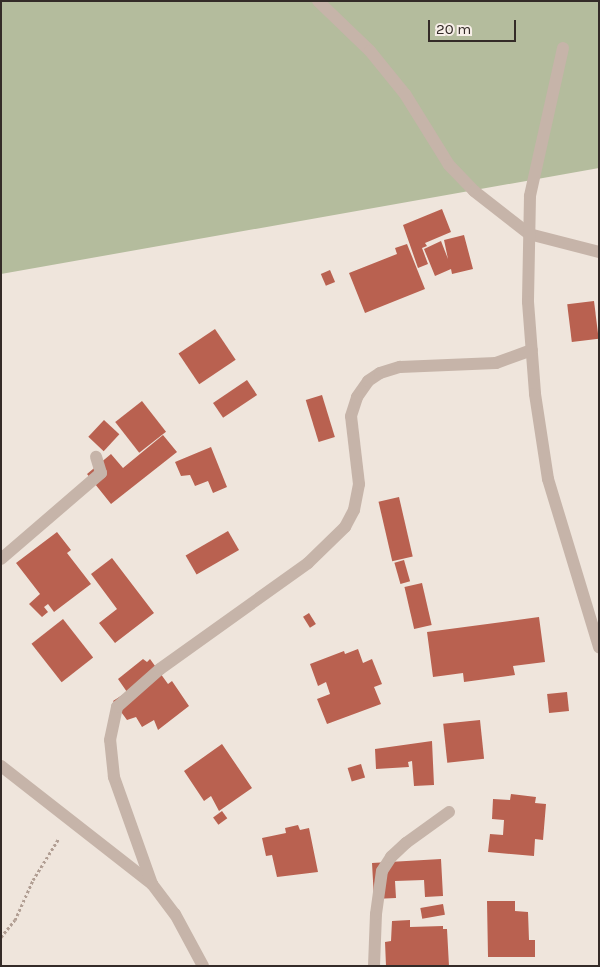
<!DOCTYPE html>
<html>
<head>
<meta charset="utf-8">
<style>
  body { margin:0 }
  #map { position:relative; width:600px; height:967px; overflow:hidden; background:#efe5dc; font-family:Karla,sans-serif }
  div>[style] { position:absolute }
  .green>* { inset:0; background:#b4bc9d }
  .building>* { inset:0; background:#b96150; transform-origin:0 0 }
  .path>* { height:3px; margin-top:-1.5px; transform-origin:0; background:repeating-linear-gradient(90deg,#b19e93 0 2.5px,transparent 0 5px) }
  .street>* { height:12px; margin:-6px; padding:0 6px; transform-origin:6px; border-radius:6px; background:#c6b4a9 }
  span { translate:-50% -50%; white-space:nowrap; text-align:center; line-height:1.15; -webkit-text-stroke:4.5px #f7efe8; paint-order:stroke }
  .frame { position:absolute; inset:0; border:2px solid #342b28; pointer-events:none }
  .scale { position:absolute; left:428px; top:20px; width:88px; height:22px; box-sizing:border-box; border:2px solid #342b28; border-top:0; padding-left:6px; font-size:15px; line-height:18px; white-space:nowrap; color:#342b28; -webkit-text-stroke:4px #f7efe8; paint-order:stroke }
</style>
</head>
<body>
<div id="map">
  <div class="green">
    <i style="clip-path:polygon(1px 1px,599px 1px,599px 168px,1px 274px)"></i>
  </div>
  <div class="building">
    <i style="clip-path:polygon(442px 209px,451px 232px,425px 243px,427px 246px,422px 248px,428px 264px,418px 268px,403px 225px)"></i>
    <i style="clip-path:polygon(464px 235px,473px 269px,452px 274px,451px 269px,435px 276px,424px 249px,441px 241px,448px 259px,444px 240px)"></i>
    <i style="clip-path:polygon(407px 244px,425px 289px,365px 313px,349px 273px,397px 254px,395px 248px)"></i>
    <i style="left:330px;top:270px;width:13px;height:10px;rotate:67deg"></i>
    <i style="left:594px;top:301px;width:38px;height:27px;rotate:83deg"></i>
    <i style="left:215px;top:329px;width:37px;height:44px;rotate:56deg"></i>
    <i style="left:247px;top:380px;width:18px;height:41px;rotate:56deg"></i>
    <i style="left:322px;top:395px;width:44px;height:17px;rotate:73deg"></i>
    <i style="left:142px;top:401px;width:39px;height:34px;rotate:52deg"></i>
    <i style="left:104px;top:420px;width:21px;height:23px;rotate:43deg"></i>
    <i style="clip-path:polygon(163px 435px,177px 452px,111px 504px,87px 474px,111px 454px,123px 468px)"></i>
    <i style="clip-path:polygon(211px 447px,227px 487px,213px 493px,208px 481px,195px 486px,190px 475px,181px 476px,175px 462px)"></i>
    <i style="left:399px;top:497px;width:61px;height:21px;rotate:77deg"></i>
    <i style="left:228px;top:531px;width:22px;height:49px;rotate:60deg"></i>
    <i style="clip-path:polygon(57px 532px,71px 550px,67px 553px,91px 584px,54px 612px,48px 604px,44px 607px,48px 612px,42px 617px,29px 604px,40px 594px,16px 563px)"></i>
    <i style="clip-path:polygon(112px 558px,154px 613px,115px 643px,99px 623px,117px 609px,91px 574px)"></i>
    <i style="left:404px;top:560px;width:22px;height:10px;rotate:74deg"></i>
    <i style="left:422px;top:583px;width:43px;height:18px;rotate:77deg"></i>
    <i style="left:309px;top:613px;width:13px;height:7px;rotate:58deg"></i>
    <i style="clip-path:polygon(539px 617px,545px 662px,513px 666px,515px 675px,464px 682px,463px 673px,433px 677px,427px 632px)"></i>
    <i style="left:63px;top:619px;width:49px;height:40px;rotate:52deg"></i>
    <i style="clip-path:polygon(358px 649px,363px 663px,372px 659px,382px 684px,374px 687px,381px 704px,327px 724px,317px 699px,330px 694px,326px 682px,318px 686px,310px 664px,344px 651px,345px 654px)"></i>
    <i style="clip-path:polygon(143px 659px,147px 662px,150px 659px,168px 684px,172px 681px,189px 706px,158px 730px,154px 720px,142px 727px,136px 717px,127px 720px,113px 701px,127px 692px,118px 679px)"></i>
    <i style="left:567px;top:692px;width:19px;height:20px;rotate:84deg"></i>
    <i style="left:480px;top:720px;width:39px;height:37px;rotate:84deg"></i>
    <i style="clip-path:polygon(432px 741px,434px 785px,414px 786px,412px 761px,408px 762px,409px 767px,376px 769px,375px 749px)"></i>
    <i style="clip-path:polygon(222px 744px,252px 788px,219px 811px,211px 796px,204px 801px,184px 771px)"></i>
    <i style="left:361px;top:764px;width:14px;height:14px;rotate:73deg"></i>
    <i style="clip-path:polygon(511px 794px,536px 797px,535px 803px,546px 804px,543px 840px,535px 839px,534px 856px,488px 852px,490px 834px,503px 835px,504px 820px,492px 819px,493px 799px,510px 800px)"></i>
    <i style="left:222px;top:811px;width:9px;height:11px;rotate:54deg"></i>
    <i style="clip-path:polygon(298px 825px,300px 830px,309px 828px,318px 872px,277px 877px,272px 855px,266px 856px,262px 838px,286px 833px,285px 828px)"></i>
    <i style="clip-path:polygon(441px 859px,443px 896px,425px 897px,424px 880px,395px 881px,396px 898px,374px 899px,372px 863px)"></i>
    <i style="clip-path:polygon(487px 901px,515px 901px,515px 911px,528px 912px,529px 940px,535px 940px,535px 957px,488px 957px)"></i>
    <i style="left:443px;top:904px;width:11px;height:23px;rotate:80deg"></i>
    <i style="clip-path:polygon(410px 920px,410px 927px,443px 926px,443px 929px,447px 929px,449px 966px,386px 966px,385px 942px,391px 941px,392px 921px)"></i>
  </div>
  <div class="path">
    <i style="left:1px;top:937px;width:22px;rotate:-51deg"></i>
    <i style="left:15px;top:920px;width:44px;rotate:-65.8deg"></i>
    <i style="left:33px;top:880px;width:49px;rotate:-58.2deg"></i>
  </div>
  <div class="street">
    <i style="left:318px;top:1px;width:72px;rotate:43.9deg"></i>
    <i style="left:370px;top:51px;width:55px;rotate:50.9deg"></i>
    <i style="left:405px;top:94px;width:84px;rotate:58.2deg"></i>
    <i style="left:449px;top:165px;width:36px;rotate:46deg"></i>
    <i style="left:474px;top:191px;width:70px;rotate:38deg"></i>
    <i style="left:529px;top:234px;width:72px;rotate:14.4deg"></i>
    <i style="left:563px;top:48px;width:152px;rotate:102.6deg"></i>
    <i style="left:530px;top:196px;width:106px;rotate:91.1deg"></i>
    <i style="left:528px;top:302px;width:92px;rotate:85.6deg"></i>
    <i style="left:535px;top:394px;width:86px;rotate:81.3deg"></i>
    <i style="left:548px;top:479px;width:176px;rotate:73.1deg"></i>
    <i style="left:1px;top:559px;width:132px;rotate:-40.7deg"></i>
    <i style="left:101px;top:473px;width:17px;rotate:-107deg"></i>
    <i style="left:1px;top:766px;width:192px;rotate:38deg"></i>
    <i style="left:152px;top:884px;width:38px;rotate:53deg"></i>
    <i style="left:175px;top:914px;width:59px;rotate:61.7deg"></i>
    <i style="left:152px;top:884px;width:114px;rotate:-109.6deg"></i>
    <i style="left:114px;top:777px;width:37px;rotate:-96deg"></i>
    <i style="left:110px;top:740px;width:34px;rotate:-78deg"></i>
    <i style="left:117px;top:707px;width:57px;rotate:-41.5deg"></i>
    <i style="left:160px;top:669px;width:182px;rotate:-35.6deg"></i>
    <i style="left:308px;top:563px;width:52px;rotate:-44.2deg"></i>
    <i style="left:345px;top:527px;width:19px;rotate:-62deg"></i>
    <i style="left:354px;top:510px;width:26px;rotate:-79deg"></i>
    <i style="left:359px;top:484px;width:68px;rotate:-96.7deg"></i>
    <i style="left:351px;top:416px;width:20px;rotate:-72deg"></i>
    <i style="left:357px;top:397px;width:19px;rotate:-55deg"></i>
    <i style="left:368px;top:381px;width:14px;rotate:-34deg"></i>
    <i style="left:380px;top:373px;width:21px;rotate:-17deg"></i>
    <i style="left:400px;top:367px;width:96px;rotate:-2.4deg"></i>
    <i style="left:496px;top:363px;width:38px;rotate:-20deg"></i>
    <i style="left:374px;top:966px;width:52px;rotate:-87.8deg"></i>
    <i style="left:376px;top:914px;width:43px;rotate:-82.1deg"></i>
    <i style="left:382px;top:871px;width:17px;rotate:-57deg"></i>
    <i style="left:391px;top:857px;width:21px;rotate:-43deg"></i>
    <i style="left:406px;top:843px;width:53px;rotate:-35.8deg"></i>
  </div>
  <div class="frame"></div>
  <div class="scale">20 m</div>
</div>
</body>
</html>
